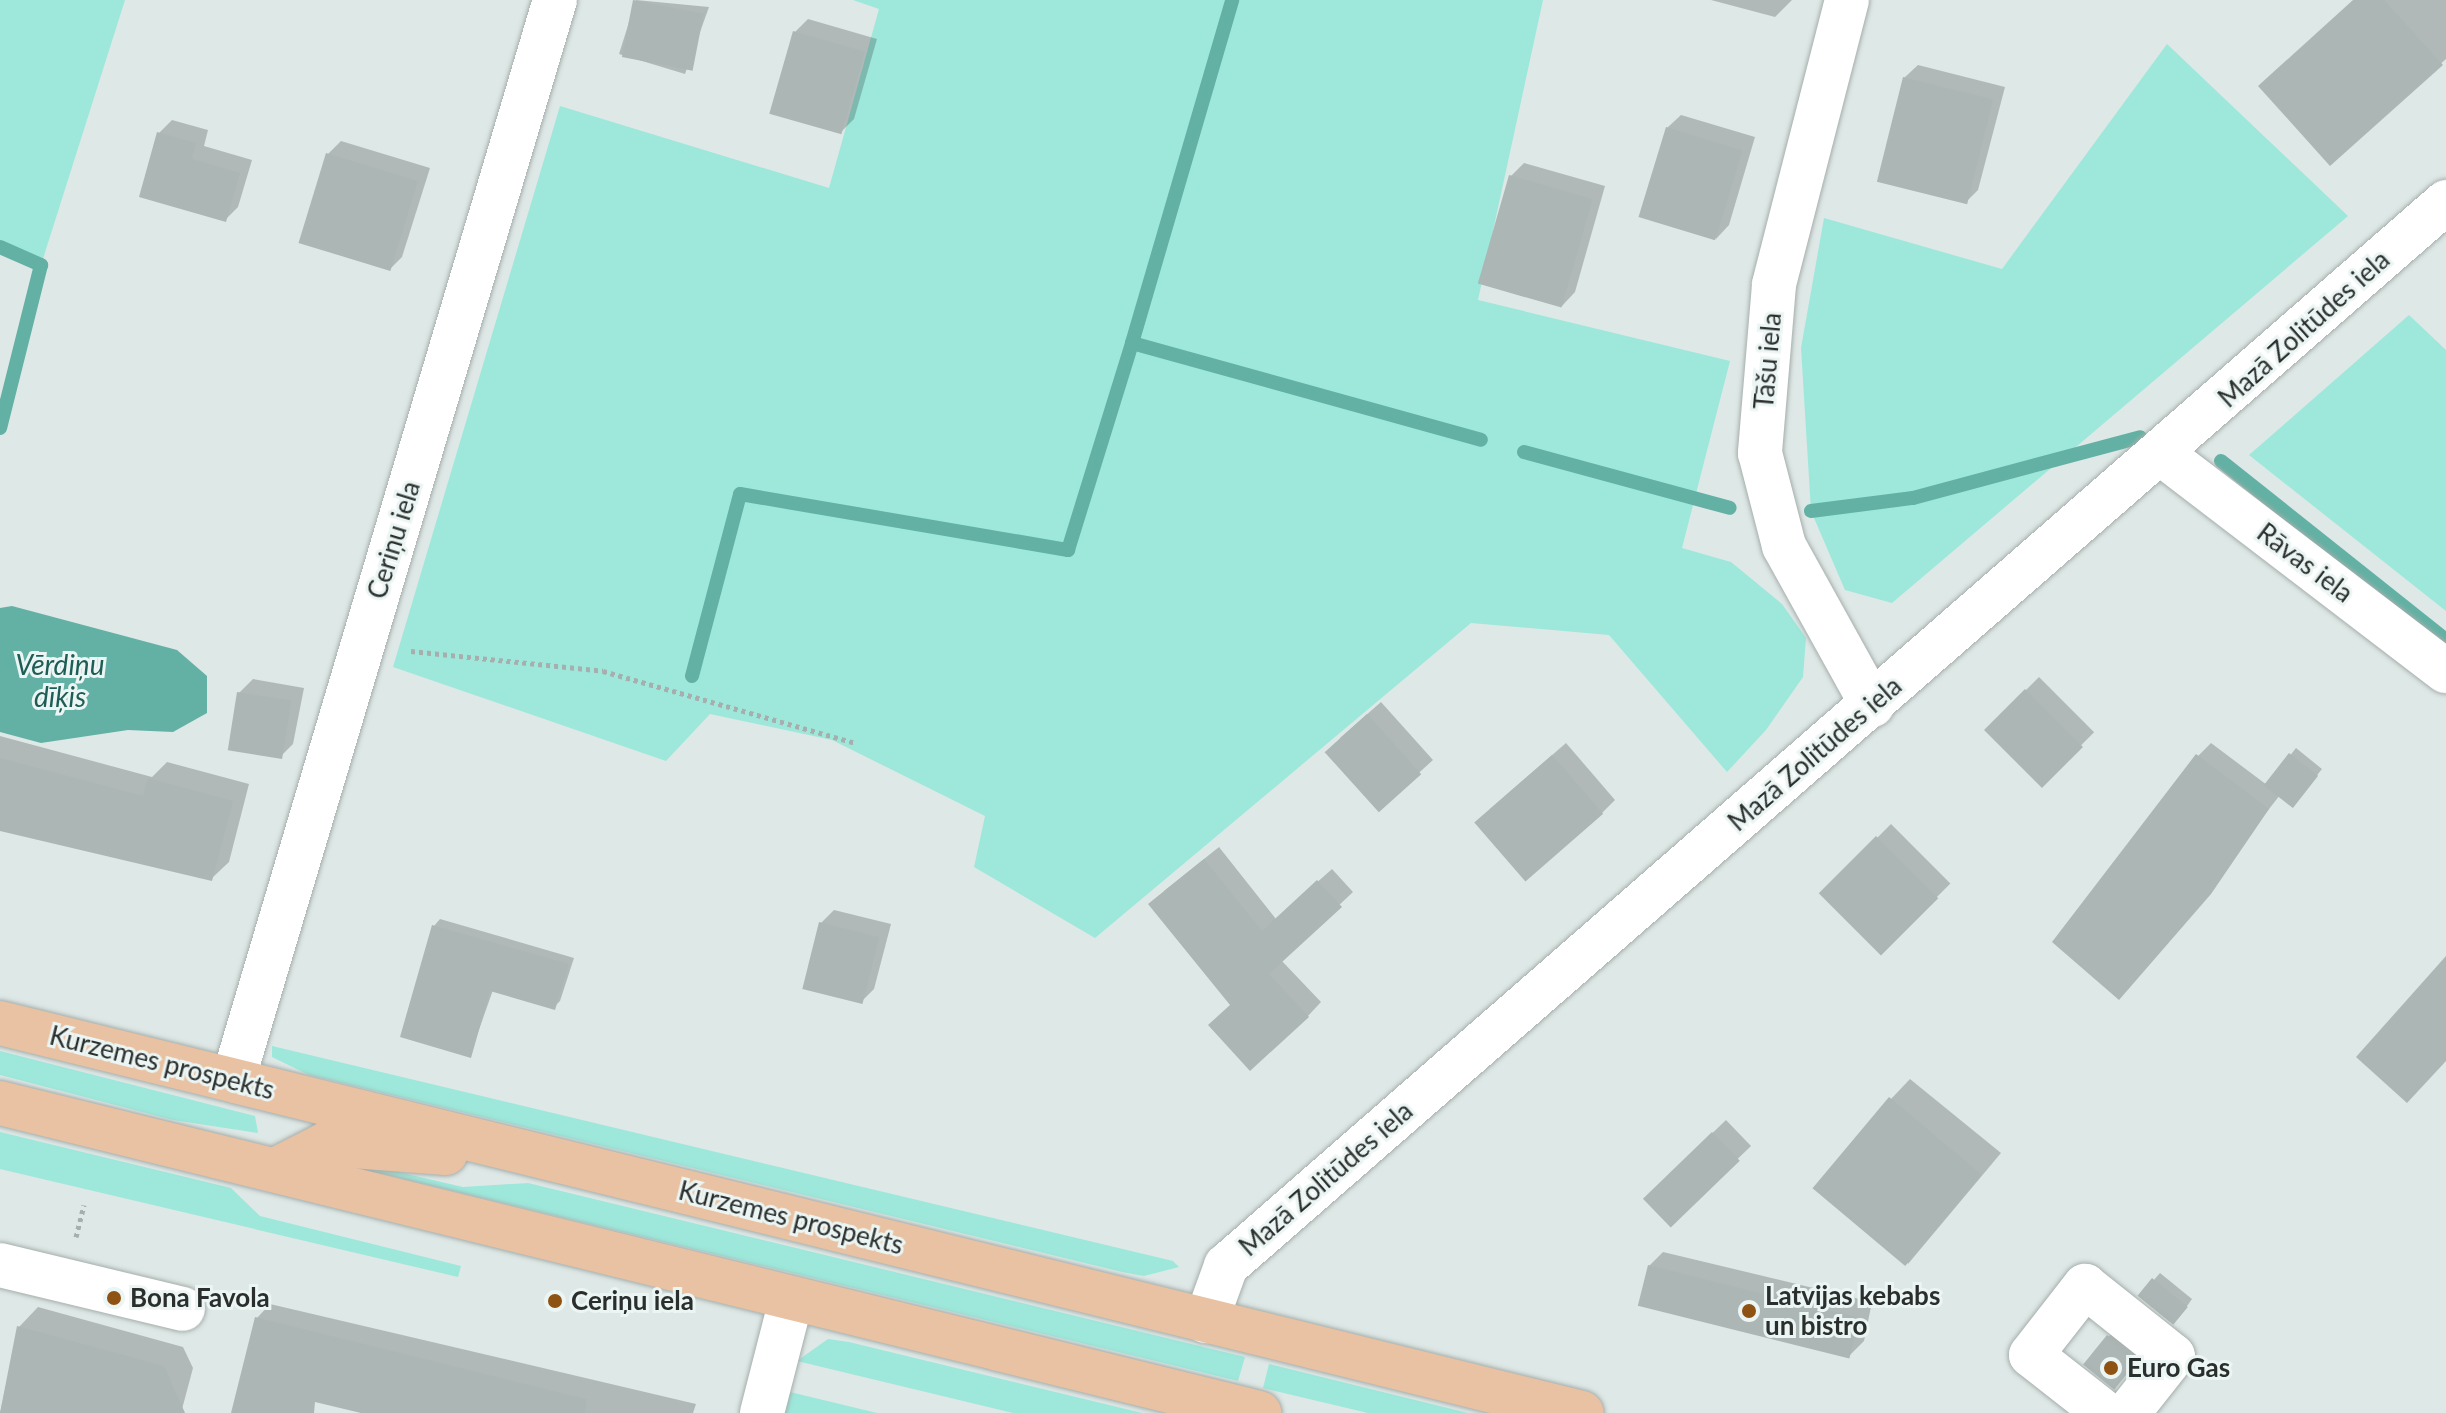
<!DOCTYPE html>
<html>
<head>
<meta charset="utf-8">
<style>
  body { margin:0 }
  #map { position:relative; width:2446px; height:1413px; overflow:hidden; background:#dee8e6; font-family:Lato,sans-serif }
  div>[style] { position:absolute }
  .green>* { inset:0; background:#9de8db }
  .water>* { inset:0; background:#63b1a4 }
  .shadow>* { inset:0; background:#0003; transform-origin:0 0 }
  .stream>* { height:14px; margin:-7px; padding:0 7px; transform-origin:7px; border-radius:7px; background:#63b1a4 }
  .building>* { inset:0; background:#acb6b4; transform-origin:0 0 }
  .path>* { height:5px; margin-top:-2.5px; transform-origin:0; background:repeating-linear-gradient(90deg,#a6afad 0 4px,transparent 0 8px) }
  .roads { filter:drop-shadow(0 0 2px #a5aeac) drop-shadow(0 0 2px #a5aeac) }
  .minor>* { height:44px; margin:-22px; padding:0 22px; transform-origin:22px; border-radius:22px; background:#fff }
  .major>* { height:44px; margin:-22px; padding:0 22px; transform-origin:22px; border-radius:22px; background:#e8c2a2 }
  .dots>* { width:22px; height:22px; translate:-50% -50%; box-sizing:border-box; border:4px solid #ebf5f3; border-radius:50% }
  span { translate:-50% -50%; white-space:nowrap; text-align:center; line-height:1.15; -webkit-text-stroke:6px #ebf5f3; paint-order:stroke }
  .street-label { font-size:26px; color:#2a2e2d }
  .poi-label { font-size:26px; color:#2a2e2d; font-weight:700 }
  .left { translate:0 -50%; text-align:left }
  .water-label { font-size:28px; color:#1e5d55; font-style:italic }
</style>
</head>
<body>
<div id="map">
  <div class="green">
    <i style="clip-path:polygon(0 0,125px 0,41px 265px,0 251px)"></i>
    <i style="clip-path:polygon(853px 0,1543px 0,1478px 300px,1730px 361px,1682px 548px,1731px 562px,1782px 604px,1806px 638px,1803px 677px,1766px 730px,1727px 772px,1609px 635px,1471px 623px,1095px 938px,974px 867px,985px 816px,832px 740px,710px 714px,666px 761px,393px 667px,560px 106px,829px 188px,879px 9px)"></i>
    <i style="clip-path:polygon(2167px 44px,2348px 216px,1892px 603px,1845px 590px,1811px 511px,1801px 348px,1824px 218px,2002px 269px)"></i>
    <i style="clip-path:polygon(2409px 315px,2446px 350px,2446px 611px,2249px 455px)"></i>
    <i style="clip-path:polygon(272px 1046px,1173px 1261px,1179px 1267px,1144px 1276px,1122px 1272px,309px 1075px,272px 1057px)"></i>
    <i style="clip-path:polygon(0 1051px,255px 1116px,258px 1133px,173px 1120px,0 1075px)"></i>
    <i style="clip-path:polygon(0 1132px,231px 1188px,260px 1216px,461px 1266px,458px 1277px,0 1169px)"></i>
    <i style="clip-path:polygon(346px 1160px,463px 1187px,528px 1183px,1245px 1357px,1238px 1381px,334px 1162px)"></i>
    <i style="clip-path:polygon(828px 1339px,849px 1342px,1142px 1413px,1013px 1413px,797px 1361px)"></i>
    <i style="clip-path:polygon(1269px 1364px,1468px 1413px,1368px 1413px,1263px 1388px)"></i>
    <i style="clip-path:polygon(790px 1392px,877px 1413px,784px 1413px)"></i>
  </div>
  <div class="water">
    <i style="clip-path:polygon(12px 606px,177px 650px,207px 676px,207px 713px,173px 732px,128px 730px,41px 743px,0 732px,0 608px)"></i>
  </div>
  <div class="shadow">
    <i style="clip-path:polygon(636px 0,709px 7px,685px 74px,619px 54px)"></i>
    <i style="clip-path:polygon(1711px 0,1792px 0,1775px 17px)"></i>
    <i style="clip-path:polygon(2354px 0,2446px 0,2446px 59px,2330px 163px)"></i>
    <i style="clip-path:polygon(808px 19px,877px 39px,854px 119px,841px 132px,795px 32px)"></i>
    <i style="clip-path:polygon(1918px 65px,2005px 87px,1978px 190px,1965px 203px,1904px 78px)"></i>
    <i style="clip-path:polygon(1681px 115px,1755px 137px,1729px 225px,1716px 239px,1667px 128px)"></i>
    <i style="clip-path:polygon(172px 120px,208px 130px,204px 146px,252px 160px,238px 207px,225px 220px,159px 133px)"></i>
    <i style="clip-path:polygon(341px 141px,430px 168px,402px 257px,389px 270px,328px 154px)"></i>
    <i style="clip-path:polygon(1524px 163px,1605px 186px,1575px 292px,1562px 306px,1511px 176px)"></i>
    <i style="left:2039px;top:677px;width:78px;height:74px;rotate:45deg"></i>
    <i style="clip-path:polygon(253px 679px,304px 688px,293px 744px,280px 757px,239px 693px)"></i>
    <i style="clip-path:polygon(1381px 702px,1433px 760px,1379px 809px,1340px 738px)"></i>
    <i style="clip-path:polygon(0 736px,152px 777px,167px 762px,249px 784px,229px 862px,211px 879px,0 827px)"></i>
    <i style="clip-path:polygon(1566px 743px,1615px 800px,1602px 813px,1490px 809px)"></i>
    <i style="clip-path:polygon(2211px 743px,2267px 785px,2296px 748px,2322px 769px,2298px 799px,2280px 795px,2132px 984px,2198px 756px)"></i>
    <i style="left:1891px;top:824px;width:84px;height:98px;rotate:45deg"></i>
    <i style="clip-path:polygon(1219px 847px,1276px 919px,1332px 869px,1353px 892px,1281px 960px,1321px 1002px,1308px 1016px,1232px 1004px,1164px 891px)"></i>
    <i style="clip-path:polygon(834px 910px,891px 924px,874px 989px,861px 1002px,821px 923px)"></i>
    <i style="clip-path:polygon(440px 919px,574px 958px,560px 1001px,554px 1007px,493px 990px,470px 1055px,434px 926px)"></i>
    <i style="clip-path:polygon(1910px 1079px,2001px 1153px,1908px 1264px,1891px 1099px)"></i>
    <i style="left:1726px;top:1120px;width:36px;height:112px;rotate:46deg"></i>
    <i style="clip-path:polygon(1663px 1252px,1872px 1302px,1864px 1341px,1850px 1355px,1649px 1266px)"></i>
    <i style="clip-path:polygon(2160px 1273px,2192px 1299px,2180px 1316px,2140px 1296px)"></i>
    <i style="clip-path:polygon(270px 1304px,696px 1404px,693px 1413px,369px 1413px,257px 1318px)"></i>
    <i style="clip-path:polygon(38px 1307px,183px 1347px,193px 1368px,181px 1413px,0 1413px,19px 1327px)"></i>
    <i style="clip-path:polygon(2115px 1331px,2143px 1353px,2121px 1380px,2108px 1337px)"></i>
  </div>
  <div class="stream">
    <i style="left:0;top:247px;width:45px;rotate:23.7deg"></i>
    <i style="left:41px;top:265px;width:168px;rotate:104.1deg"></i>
    <i style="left:1132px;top:343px;width:357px;rotate:-73.7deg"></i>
    <i style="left:1524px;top:452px;width:213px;rotate:15.2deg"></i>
    <i style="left:2221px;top:461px;width:288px;rotate:38.5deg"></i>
    <i style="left:1811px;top:511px;width:103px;rotate:-7.3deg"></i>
    <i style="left:1913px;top:498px;width:235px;rotate:-15deg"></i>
    <i style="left:692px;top:676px;width:188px;rotate:-75.2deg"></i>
    <i style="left:740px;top:494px;width:333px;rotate:9.7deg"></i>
    <i style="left:1068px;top:550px;width:217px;rotate:-72.8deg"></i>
    <i style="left:1132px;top:343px;width:362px;rotate:15.5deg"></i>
  </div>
  <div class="building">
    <i style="left:633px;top:0;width:72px;height:58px;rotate:11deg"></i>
    <i style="clip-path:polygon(2353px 0,2384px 0,2443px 65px,2330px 166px,2258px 86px)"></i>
    <i style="left:793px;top:31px;width:75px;height:86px;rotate:16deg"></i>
    <i style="left:1903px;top:77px;width:93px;height:108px;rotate:14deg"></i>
    <i style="left:1666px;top:127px;width:80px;height:94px;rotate:17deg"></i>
    <i style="clip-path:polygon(157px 132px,196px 143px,192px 159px,240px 173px,226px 222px,139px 197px)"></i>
    <i style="left:326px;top:153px;width:96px;height:94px;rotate:17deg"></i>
    <i style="left:1509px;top:175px;width:87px;height:113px;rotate:16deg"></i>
    <i style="left:2025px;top:689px;width:82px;height:58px;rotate:45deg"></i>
    <i style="left:237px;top:692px;width:55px;height:59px;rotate:9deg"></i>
    <i style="left:1367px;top:714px;width:81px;height:57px;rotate:48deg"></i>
    <i style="left:2289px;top:753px;width:37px;height:41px;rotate:38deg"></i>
    <i style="clip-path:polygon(2196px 754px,2269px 809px,2211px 894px,2119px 1000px,2052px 942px)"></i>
    <i style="left:1552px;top:755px;width:78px;height:103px;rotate:49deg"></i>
    <i style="clip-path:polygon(0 758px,143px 796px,148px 778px,233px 801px,212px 881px,0 831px)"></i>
    <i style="left:1876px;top:836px;width:88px;height:81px;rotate:45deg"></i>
    <i style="clip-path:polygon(1204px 859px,1262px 931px,1317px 880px,1342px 907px,1269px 974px,1309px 1017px,1250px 1071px,1208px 1025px,1230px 1005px,1148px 904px)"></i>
    <i style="left:819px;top:922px;width:62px;height:69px;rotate:14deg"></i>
    <i style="clip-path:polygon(432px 925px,569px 964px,555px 1010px,490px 991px,471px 1058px,400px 1037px)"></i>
    <i style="clip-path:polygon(2446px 956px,2446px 1061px,2407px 1103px,2356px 1057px)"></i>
    <i style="left:1889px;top:1097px;width:121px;height:119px;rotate:40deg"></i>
    <i style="left:1712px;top:1132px;width:40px;height:96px;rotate:46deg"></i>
    <i style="left:1648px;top:1265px;width:218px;height:42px;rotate:14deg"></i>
    <i style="left:2152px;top:1278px;width:46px;height:23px;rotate:39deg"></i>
    <i style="clip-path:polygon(255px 1317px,586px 1399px,585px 1413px,361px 1413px,315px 1402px,314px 1413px,231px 1413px)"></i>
    <i style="clip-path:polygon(17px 1326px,164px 1366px,185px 1413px,0 1413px)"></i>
    <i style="left:2107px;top:1335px;width:40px;height:38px;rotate:39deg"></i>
  </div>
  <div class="path">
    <i style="left:411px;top:651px;width:193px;rotate:5.9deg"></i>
    <i style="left:603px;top:671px;width:263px;rotate:15.9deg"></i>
    <i style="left:76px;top:1237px;width:33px;rotate:-76deg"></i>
  </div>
  <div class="roads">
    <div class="minor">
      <i style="left:1847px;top:0;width:294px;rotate:104.4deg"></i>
      <i style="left:1774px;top:285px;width:169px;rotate:94.8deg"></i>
      <i style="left:1760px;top:453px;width:96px;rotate:75.5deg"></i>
      <i style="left:1784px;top:546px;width:182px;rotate:61deg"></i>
      <i style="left:2163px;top:455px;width:356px;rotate:37.4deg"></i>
      <i style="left:233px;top:1080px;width:1127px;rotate:-73.4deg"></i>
      <i style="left:0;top:1265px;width:188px;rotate:13.5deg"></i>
      <i style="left:1206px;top:1321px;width:59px;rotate:-70deg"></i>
      <i style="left:1226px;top:1266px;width:1619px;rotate:-41.09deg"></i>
      <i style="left:762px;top:1413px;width:117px;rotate:-75.6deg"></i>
      <i style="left:2105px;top:1413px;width:94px;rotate:-141.9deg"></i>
      <i style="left:2031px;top:1355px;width:88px;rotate:-52deg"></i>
      <i style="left:2085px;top:1286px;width:112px;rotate:38.5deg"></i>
      <i style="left:2173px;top:1356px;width:73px;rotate:128.3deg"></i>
    </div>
    <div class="major">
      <i style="left:0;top:1023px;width:1629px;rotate:13.85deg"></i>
      <i style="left:0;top:1103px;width:1297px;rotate:13.83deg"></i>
      <i style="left:277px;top:1169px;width:55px;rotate:-27deg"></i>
      <i style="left:326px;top:1144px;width:120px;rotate:4.3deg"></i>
    </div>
  </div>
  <div class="dots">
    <i style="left:114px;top:1298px;background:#8e5212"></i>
    <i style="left:555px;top:1301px;background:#8e5212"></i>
    <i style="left:1749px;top:1311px;background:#8e5212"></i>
    <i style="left:2111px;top:1368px;background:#8e5212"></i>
  </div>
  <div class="street-label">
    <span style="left:2304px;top:329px;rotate:-42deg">Mazā Zolitūdes iela</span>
    <span style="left:1768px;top:361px;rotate:-85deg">Tāšu iela</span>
    <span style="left:394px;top:540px;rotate:-73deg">Ceriņu iela</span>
    <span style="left:2305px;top:563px;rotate:37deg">Rāvas iela</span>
    <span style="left:1815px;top:754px;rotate:-41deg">Mazā Zolitūdes iela</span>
    <span style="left:162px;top:1063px;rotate:14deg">Kurzemes prospekts</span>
    <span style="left:1326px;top:1179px;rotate:-41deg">Mazā Zolitūdes iela</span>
    <span style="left:791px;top:1218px;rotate:14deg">Kurzemes prospekts</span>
  </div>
  <div class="poi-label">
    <span class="left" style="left:1765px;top:1311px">Latvijas kebabs<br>un bistro</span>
    <span class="left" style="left:130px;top:1298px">Bona Favola</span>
    <span class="left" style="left:571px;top:1301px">Ceriņu iela</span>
    <span class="left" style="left:2127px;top:1368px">Euro Gas</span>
  </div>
  <div class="water-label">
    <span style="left:60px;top:680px">Vērdiņu<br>dīķis</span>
  </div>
</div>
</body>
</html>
